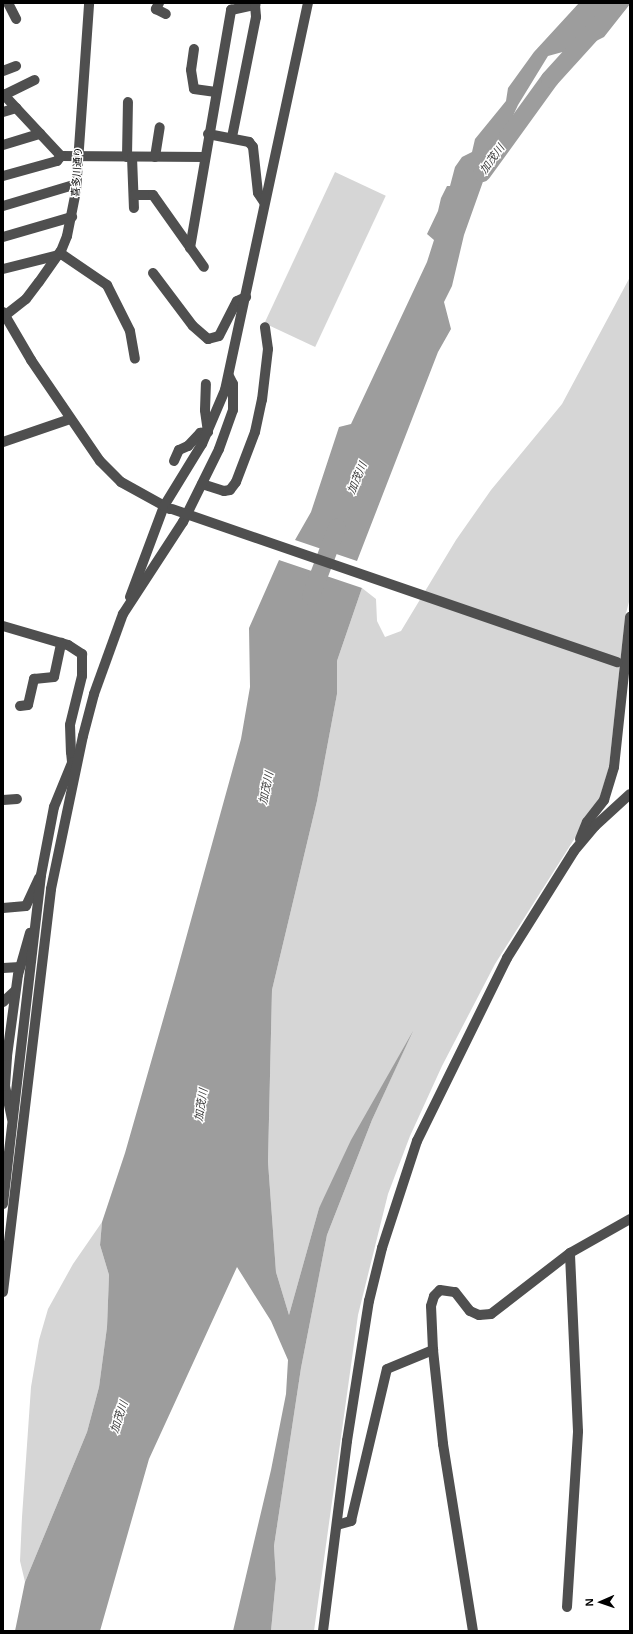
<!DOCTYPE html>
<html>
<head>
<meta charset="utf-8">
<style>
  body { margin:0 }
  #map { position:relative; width:633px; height:1634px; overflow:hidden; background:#fff; font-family:Arial,"Noto Sans JP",sans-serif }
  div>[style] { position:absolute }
  .green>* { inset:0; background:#d6d6d6; transform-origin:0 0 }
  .water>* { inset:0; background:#9d9d9d }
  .river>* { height:18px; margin:-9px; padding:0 9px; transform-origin:9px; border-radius:9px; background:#9d9d9d }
  .minor>* { height:10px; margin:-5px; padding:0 5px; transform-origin:5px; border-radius:5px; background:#4f4f4f }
  .minor-bridge>* { height:10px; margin:-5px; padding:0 5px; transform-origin:5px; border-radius:5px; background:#4f4f4f }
  span { translate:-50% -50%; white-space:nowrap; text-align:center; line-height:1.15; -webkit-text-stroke:3px #fff; paint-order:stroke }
  .street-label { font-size:10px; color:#000 }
  .water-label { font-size:11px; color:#3e3e3e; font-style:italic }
  .frame { position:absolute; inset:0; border:4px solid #000; pointer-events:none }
  .north { position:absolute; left:581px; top:1582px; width:40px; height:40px; -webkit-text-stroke:3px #fff; paint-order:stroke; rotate:268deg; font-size:11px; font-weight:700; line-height:16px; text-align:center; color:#000 }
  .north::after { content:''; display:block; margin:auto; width:14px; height:18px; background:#000; clip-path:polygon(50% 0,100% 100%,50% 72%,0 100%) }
</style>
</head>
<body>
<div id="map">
  <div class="green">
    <i style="left:335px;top:172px;width:56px;height:167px;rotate:25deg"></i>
    <i style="clip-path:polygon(630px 277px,630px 598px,625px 617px,609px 767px,599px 800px,495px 964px,442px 1066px,410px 1136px,388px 1194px,358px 1315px,314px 1631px,271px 1631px,276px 1579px,274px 1546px,301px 1368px,327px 1235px,372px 1120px,410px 1037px,319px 1208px,289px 1315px,276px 1272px,268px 1162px,272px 990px,317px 801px,337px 694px,337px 661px,362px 588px,376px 599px,377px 621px,385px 637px,401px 631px,456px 540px,491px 490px,562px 404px)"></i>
    <i style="clip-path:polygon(102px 1222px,100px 1245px,109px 1275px,107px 1327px,99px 1387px,87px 1432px,25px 1582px,20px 1561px,22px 1517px,31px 1387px,39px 1340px,48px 1309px,73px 1264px)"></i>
  </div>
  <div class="water">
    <i style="clip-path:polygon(579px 3px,630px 4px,604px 37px,588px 45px,548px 56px,518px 105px,485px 176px,464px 235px,452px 286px,444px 302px,451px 329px,438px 352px,357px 561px,295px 540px,311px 512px,339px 427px,351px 424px,427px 262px,434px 240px,427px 234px,438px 211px,441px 198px,447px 186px,450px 186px,455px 167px,462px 157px,472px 152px,475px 139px,506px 101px,508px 88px,534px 52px)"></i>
    <i style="clip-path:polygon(279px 560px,362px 588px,337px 661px,337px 694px,317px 801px,272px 990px,268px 1162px,276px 1272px,289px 1315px,319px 1208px,351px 1140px,413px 1031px,372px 1120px,327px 1235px,301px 1368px,274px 1546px,276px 1579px,271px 1631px,233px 1631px,271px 1470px,286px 1394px,288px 1360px,271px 1321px,237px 1267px,149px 1459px,100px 1631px,15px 1631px,25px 1582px,87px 1432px,99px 1387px,107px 1327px,109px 1275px,100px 1245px,102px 1222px,125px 1153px,175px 978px,241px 739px,250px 687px,249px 628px)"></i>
  </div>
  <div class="river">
    <i style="left:482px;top:173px;width:116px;rotate:-54.1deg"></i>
    <i style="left:550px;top:79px;width:103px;rotate:-47.8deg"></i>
    <i style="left:311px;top:596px;width:73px;rotate:-69.1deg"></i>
  </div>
  <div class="minor">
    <i style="left:8px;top:3px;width:18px;rotate:63deg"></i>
    <i style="left:159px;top:3px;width:7px;rotate:117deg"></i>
    <i style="left:156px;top:9px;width:11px;rotate:27deg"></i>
    <i style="left:194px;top:49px;width:21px;rotate:98deg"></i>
    <i style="left:191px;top:70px;width:19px;rotate:81deg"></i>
    <i style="left:194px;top:89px;width:22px;rotate:8deg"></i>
    <i style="left:3px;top:71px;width:14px;rotate:-21deg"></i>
    <i style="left:3px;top:94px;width:85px;rotate:46.9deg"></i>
    <i style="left:61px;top:156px;width:144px;rotate:0.4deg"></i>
    <i style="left:4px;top:95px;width:34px;rotate:-26deg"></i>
    <i style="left:3px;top:112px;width:14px;rotate:-17deg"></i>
    <i style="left:208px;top:134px;width:42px;rotate:11deg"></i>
    <i style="left:249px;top:142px;width:6px;rotate:51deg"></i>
    <i style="left:253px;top:147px;width:46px;rotate:83.8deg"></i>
    <i style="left:258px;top:193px;width:11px;rotate:56deg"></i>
    <i style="left:3px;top:145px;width:39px;rotate:-17deg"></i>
    <i style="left:127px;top:157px;width:55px;rotate:-89deg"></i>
    <i style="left:132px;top:157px;width:51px;rotate:87.8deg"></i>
    <i style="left:155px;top:157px;width:30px;rotate:-81deg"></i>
    <i style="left:3px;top:176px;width:56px;rotate:-15.5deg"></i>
    <i style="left:57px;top:161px;width:6px;rotate:-51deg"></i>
    <i style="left:134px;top:195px;width:19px"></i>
    <i style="left:153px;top:195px;width:88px;rotate:54.7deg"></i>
    <i style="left:3px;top:206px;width:77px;rotate:-16.6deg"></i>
    <i style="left:3px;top:237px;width:72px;rotate:-16.2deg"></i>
    <i style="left:190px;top:248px;width:242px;rotate:-80.2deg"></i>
    <i style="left:231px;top:10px;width:25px;rotate:-12deg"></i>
    <i style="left:255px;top:5px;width:12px;rotate:85deg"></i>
    <i style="left:256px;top:17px;width:122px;rotate:101.3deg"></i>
    <i style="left:60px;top:253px;width:57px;rotate:34.2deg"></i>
    <i style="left:107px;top:285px;width:51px;rotate:63.4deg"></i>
    <i style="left:130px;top:331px;width:28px;rotate:80deg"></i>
    <i style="left:3px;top:269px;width:58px;rotate:-14deg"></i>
    <i style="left:153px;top:273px;width:66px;rotate:53deg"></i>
    <i style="left:193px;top:326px;width:20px;rotate:41deg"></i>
    <i style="left:208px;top:339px;width:11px;rotate:-15deg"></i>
    <i style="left:219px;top:336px;width:39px;rotate:-63deg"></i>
    <i style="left:237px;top:301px;width:10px;rotate:-24deg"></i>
    <i style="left:3px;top:312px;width:56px;rotate:59.7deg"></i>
    <i style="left:31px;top:360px;width:122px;rotate:55.7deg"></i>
    <i style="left:100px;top:461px;width:30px;rotate:45deg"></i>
    <i style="left:121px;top:482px;width:56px;rotate:28.9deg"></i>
    <i style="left:3px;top:317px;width:29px;rotate:-38deg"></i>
    <i style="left:26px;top:299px;width:21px;rotate:-53deg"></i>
    <i style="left:39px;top:282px;width:38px;rotate:-55deg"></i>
    <i style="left:61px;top:251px;width:16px;rotate:-68deg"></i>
    <i style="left:67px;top:236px;width:46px;rotate:-78.7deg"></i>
    <i style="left:76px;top:191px;width:188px;rotate:-86deg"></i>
    <i style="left:3px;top:442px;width:71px;rotate:-18.9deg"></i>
    <i style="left:174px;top:461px;width:12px;rotate:-66deg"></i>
    <i style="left:179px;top:450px;width:10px;rotate:-24deg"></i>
    <i style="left:188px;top:446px;width:18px;rotate:-47deg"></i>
    <i style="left:200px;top:433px;width:8px;rotate:-7deg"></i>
    <i style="left:208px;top:432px;width:22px;rotate:-98deg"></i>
    <i style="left:205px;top:410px;width:26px;rotate:-88deg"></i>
    <i style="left:202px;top:484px;width:23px;rotate:18deg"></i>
    <i style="left:224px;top:491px;width:6px;rotate:-9deg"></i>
    <i style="left:230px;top:490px;width:10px;rotate:-53deg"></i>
    <i style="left:236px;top:482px;width:53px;rotate:-69.2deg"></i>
    <i style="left:255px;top:432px;width:33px;rotate:-78deg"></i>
    <i style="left:262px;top:400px;width:51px;rotate:-83.3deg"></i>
    <i style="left:268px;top:349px;width:22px;rotate:-98deg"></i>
    <i style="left:130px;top:597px;width:97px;rotate:-69.5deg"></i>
    <i style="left:164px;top:506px;width:73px;rotate:-58.5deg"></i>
    <i style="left:202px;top:444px;width:59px;rotate:-66.9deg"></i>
    <i style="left:225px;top:390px;width:396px;rotate:-77.9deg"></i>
    <i style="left:3px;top:626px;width:68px;rotate:16.3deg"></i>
    <i style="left:68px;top:645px;width:17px;rotate:33deg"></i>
    <i style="left:82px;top:654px;width:22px;rotate:90deg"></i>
    <i style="left:82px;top:676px;width:50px;rotate:103.8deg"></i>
    <i style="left:70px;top:725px;width:27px;rotate:88deg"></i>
    <i style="left:71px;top:752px;width:10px;rotate:84deg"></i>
    <i style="left:72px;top:762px;width:4px;rotate:14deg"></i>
    <i style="left:20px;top:706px;width:8px;rotate:-7deg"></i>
    <i style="left:28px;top:705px;width:27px;rotate:-77deg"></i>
    <i style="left:34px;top:679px;width:20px;rotate:-6deg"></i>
    <i style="left:54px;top:677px;width:35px;rotate:-78deg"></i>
    <i style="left:3px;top:800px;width:14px;rotate:-4deg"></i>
    <i style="left:580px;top:839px;width:18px;rotate:-68deg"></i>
    <i style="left:587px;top:822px;width:28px;rotate:-52deg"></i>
    <i style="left:604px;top:800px;width:34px;rotate:-73deg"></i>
    <i style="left:614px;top:767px;width:151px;rotate:-83.9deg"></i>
    <i style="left:3px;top:908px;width:23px;rotate:-5deg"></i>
    <i style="left:26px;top:906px;width:31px;rotate:-65deg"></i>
    <i style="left:3px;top:968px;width:17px;rotate:-3deg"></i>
    <i style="left:3px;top:1002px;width:16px;rotate:-43deg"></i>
    <i style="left:12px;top:1119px;width:34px;rotate:-102deg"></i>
    <i style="left:5px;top:1086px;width:30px;rotate:-86deg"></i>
    <i style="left:7px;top:1056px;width:82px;rotate:-82.3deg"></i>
    <i style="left:18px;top:975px;width:44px;rotate:-74.1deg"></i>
    <i style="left:3px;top:1204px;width:331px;rotate:-83.4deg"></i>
    <i style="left:41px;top:875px;width:69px;rotate:-79.2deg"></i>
    <i style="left:54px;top:807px;width:48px;rotate:-67.8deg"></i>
    <i style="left:3px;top:1292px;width:406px;rotate:-83.2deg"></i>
    <i style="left:51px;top:889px;width:156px;rotate:-78.2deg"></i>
    <i style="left:83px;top:736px;width:43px;rotate:-75.3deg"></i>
    <i style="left:94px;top:694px;width:85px;rotate:-70.1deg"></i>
    <i style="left:123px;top:614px;width:110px;rotate:-56.9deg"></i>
    <i style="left:183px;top:522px;width:81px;rotate:-63.7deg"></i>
    <i style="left:219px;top:449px;width:41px;rotate:-70.3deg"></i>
    <i style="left:233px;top:410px;width:26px;rotate:-90deg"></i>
    <i style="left:233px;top:384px;width:9px;rotate:-117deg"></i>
    <i style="left:433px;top:1350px;width:44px;rotate:-92.6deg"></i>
    <i style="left:431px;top:1306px;width:10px;rotate:-73deg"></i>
    <i style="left:434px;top:1296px;width:8px;rotate:-45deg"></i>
    <i style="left:440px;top:1290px;width:15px;rotate:8deg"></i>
    <i style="left:455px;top:1292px;width:24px;rotate:52deg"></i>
    <i style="left:470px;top:1311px;width:10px;rotate:24deg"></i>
    <i style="left:479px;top:1315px;width:12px;rotate:-5deg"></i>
    <i style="left:491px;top:1314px;width:100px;rotate:-37.7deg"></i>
    <i style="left:570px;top:1253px;width:69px;rotate:-29.5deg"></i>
    <i style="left:337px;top:1525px;width:15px;rotate:-16deg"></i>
    <i style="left:351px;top:1521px;width:156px;rotate:-76.7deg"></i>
    <i style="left:387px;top:1369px;width:50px;rotate:-22.4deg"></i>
    <i style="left:433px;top:1350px;width:95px;rotate:83.9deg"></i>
    <i style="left:443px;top:1444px;width:189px;rotate:80.9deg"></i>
    <i style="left:567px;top:1607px;width:176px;rotate:-86.4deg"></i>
    <i style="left:578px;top:1431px;width:178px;rotate:-92.6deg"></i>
    <i style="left:323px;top:1631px;width:192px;rotate:-82.8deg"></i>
    <i style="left:347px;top:1441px;width:142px;rotate:-81.1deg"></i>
    <i style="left:369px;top:1301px;width:55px;rotate:-76.2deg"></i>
    <i style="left:382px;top:1248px;width:113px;rotate:-71.9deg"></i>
    <i style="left:417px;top:1141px;width:204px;rotate:-63.8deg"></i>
    <i style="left:507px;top:958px;width:126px;rotate:-57.9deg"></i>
    <i style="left:574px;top:851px;width:33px;rotate:-50deg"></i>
    <i style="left:595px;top:826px;width:47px;rotate:-42.4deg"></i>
  </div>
  <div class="minor-bridge">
    <i style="left:172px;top:509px;width:471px;rotate:19deg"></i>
  </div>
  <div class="street-label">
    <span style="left:77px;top:172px;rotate:-86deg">喜多川通り</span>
  </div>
  <div class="water-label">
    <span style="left:492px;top:159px;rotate:-54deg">加茂川</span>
    <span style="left:357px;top:478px;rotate:-67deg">加茂川</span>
    <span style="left:266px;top:788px;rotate:-78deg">加茂川</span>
    <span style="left:201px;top:1105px;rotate:-81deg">加茂川</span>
    <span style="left:119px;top:1417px;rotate:-72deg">加茂川</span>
  </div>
  <div class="frame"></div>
  <div class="north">N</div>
</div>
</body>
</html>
